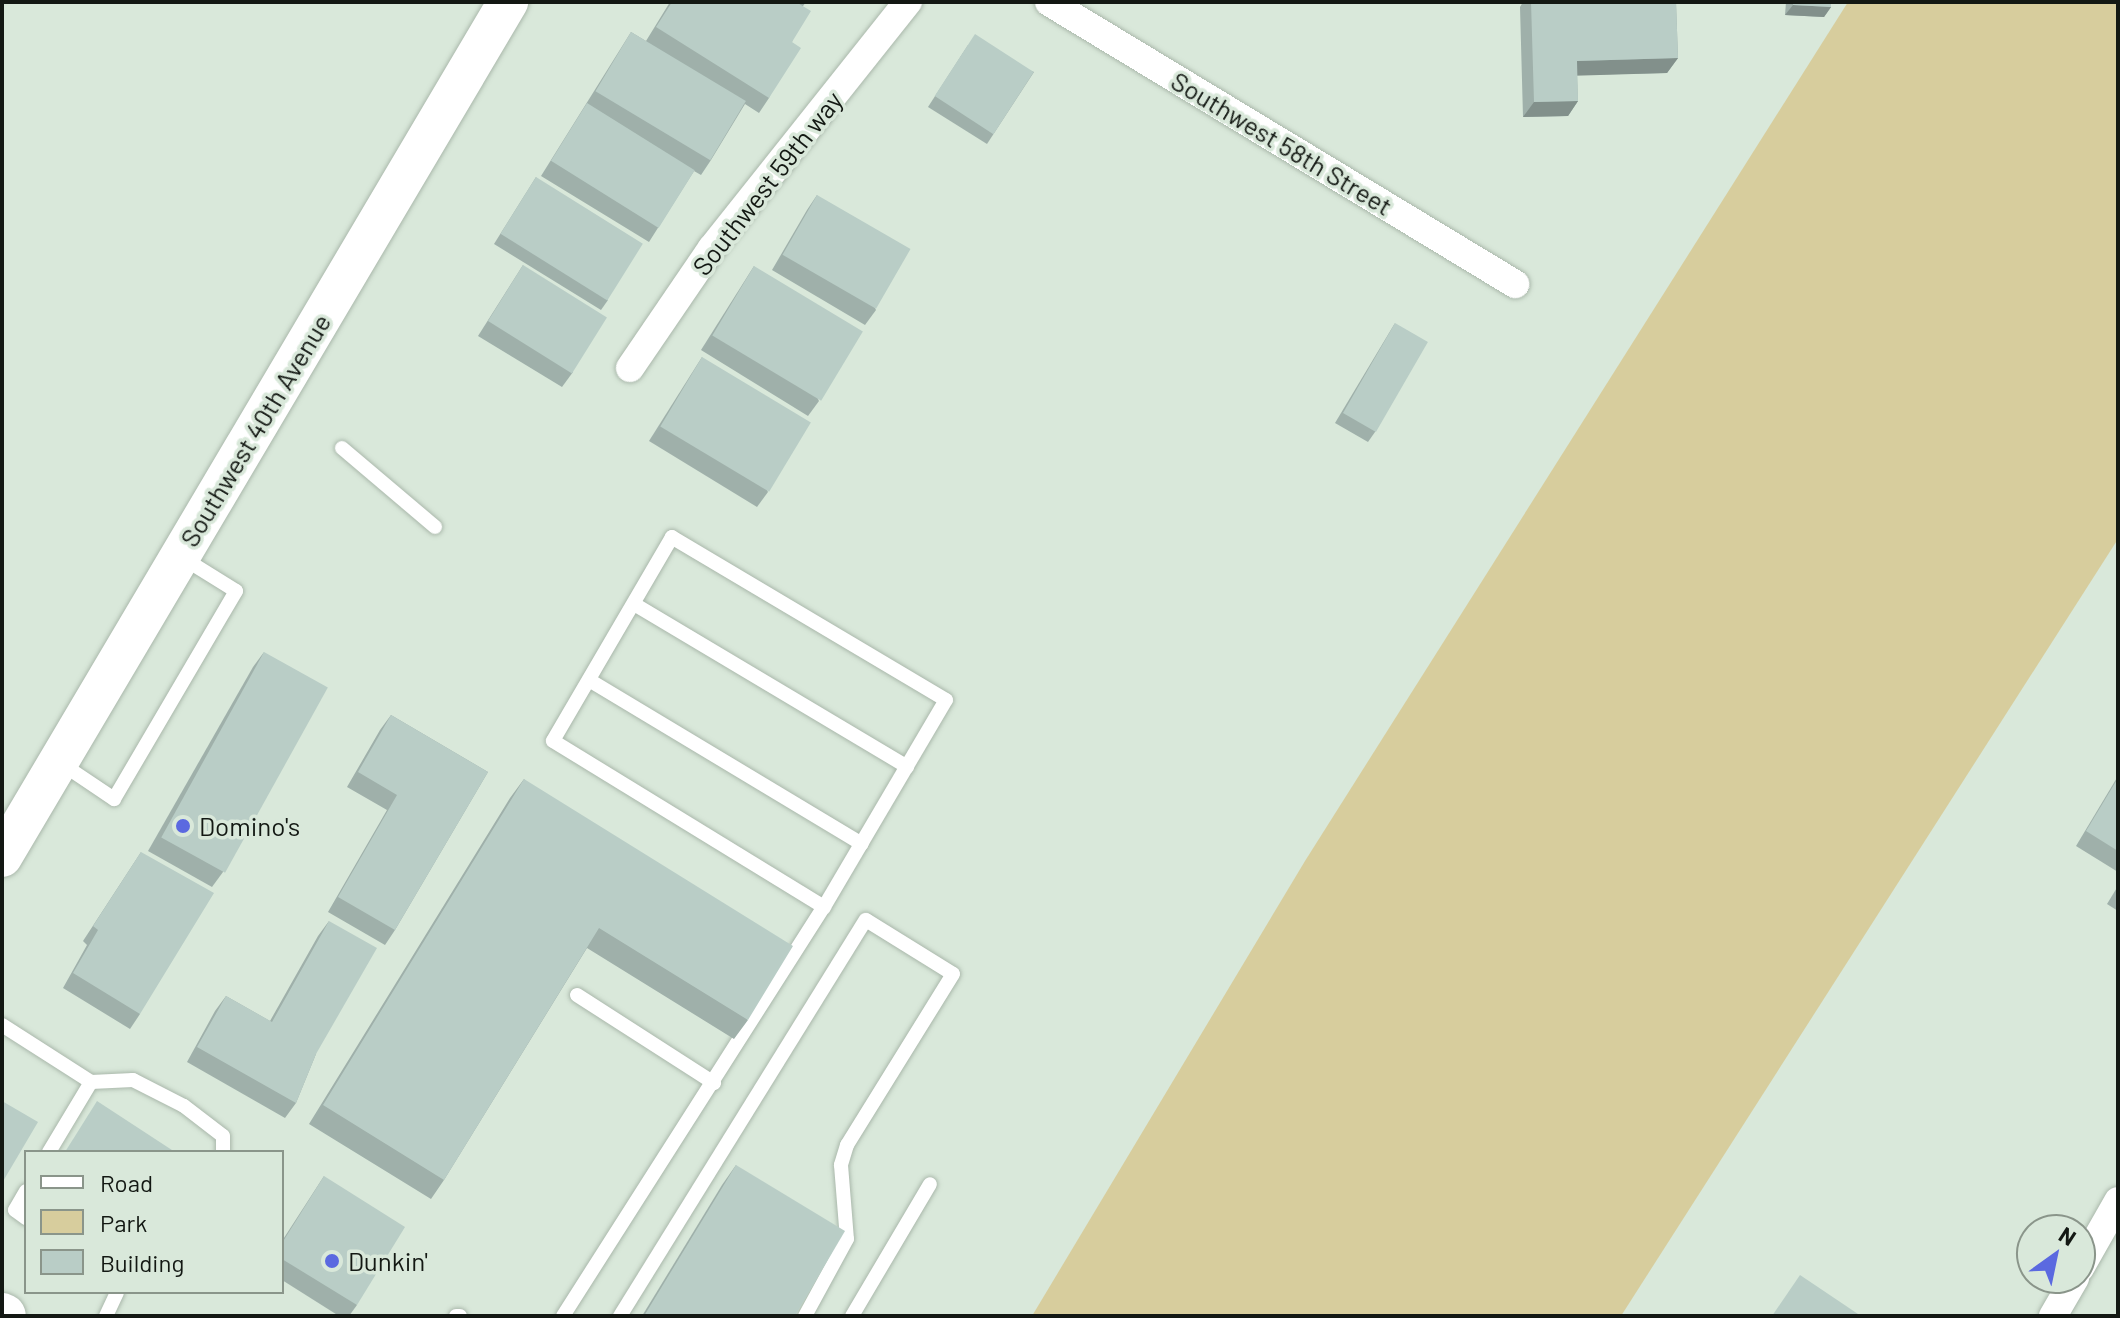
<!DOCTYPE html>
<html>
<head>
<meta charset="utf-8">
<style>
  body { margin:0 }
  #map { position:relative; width:2120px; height:1318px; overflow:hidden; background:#d9e8da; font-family:Barlow,sans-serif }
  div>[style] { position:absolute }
  .green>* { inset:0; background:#d7cd9d }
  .roads { filter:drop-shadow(0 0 2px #aab8ab) drop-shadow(0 0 2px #aab8ab) }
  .lane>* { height:14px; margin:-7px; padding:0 7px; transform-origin:7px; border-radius:7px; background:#fff }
  .street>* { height:28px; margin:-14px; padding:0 14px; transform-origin:14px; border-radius:14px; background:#fff }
  .secondary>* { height:40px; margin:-20px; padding:0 20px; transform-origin:20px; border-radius:20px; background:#fff }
  .primary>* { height:44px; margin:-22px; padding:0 22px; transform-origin:22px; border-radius:22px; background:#fff }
  .wall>* { inset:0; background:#9fb0aa }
  .shaded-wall>* { inset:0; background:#82908b }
  .building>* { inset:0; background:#b9cdc6; transform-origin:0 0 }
  .dots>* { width:22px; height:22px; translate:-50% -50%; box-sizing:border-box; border:4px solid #d9e8da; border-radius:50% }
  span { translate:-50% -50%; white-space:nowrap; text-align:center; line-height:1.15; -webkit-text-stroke:7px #d9e8da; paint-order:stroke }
  .street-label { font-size:26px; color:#131813 }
  .poi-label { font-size:26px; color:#131813 }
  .left { translate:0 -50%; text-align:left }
  .frame { position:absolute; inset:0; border:4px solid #131813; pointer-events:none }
  .legend { position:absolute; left:24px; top:1150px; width:260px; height:144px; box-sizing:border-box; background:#d9e8da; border:2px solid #8a958a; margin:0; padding:10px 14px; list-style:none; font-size:24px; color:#131813 }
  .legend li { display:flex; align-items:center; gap:16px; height:40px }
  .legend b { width:40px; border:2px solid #8a958a }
  .north { position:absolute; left:2016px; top:1214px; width:80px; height:80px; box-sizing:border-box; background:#d9e8da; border:2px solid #8a958a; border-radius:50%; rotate:33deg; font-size:22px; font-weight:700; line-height:32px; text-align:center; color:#131813 }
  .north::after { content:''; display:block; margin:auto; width:28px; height:36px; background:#5b69e0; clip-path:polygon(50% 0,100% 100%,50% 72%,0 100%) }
</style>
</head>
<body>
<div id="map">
  <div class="green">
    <i style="clip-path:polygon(1848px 2px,2118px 2px,2118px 539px,1621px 1316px,1032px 1316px,1305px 861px)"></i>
  </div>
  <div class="roads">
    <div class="lane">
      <i style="left:342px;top:448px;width:122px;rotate:40.3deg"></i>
      <i style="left:634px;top:604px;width:318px;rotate:30.8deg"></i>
      <i style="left:589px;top:680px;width:318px;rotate:31deg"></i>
      <i style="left:62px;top:764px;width:63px;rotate:33.9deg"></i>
      <i style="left:114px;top:799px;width:241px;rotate:-59.6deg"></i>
      <i style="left:236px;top:591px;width:62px;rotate:-148.1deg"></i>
      <i style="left:577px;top:995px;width:163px;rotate:32.7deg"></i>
      <i style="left:2px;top:1025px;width:106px;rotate:32.6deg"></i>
      <i style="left:91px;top:1082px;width:82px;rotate:121deg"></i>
      <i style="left:91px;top:1082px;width:42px;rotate:-2.7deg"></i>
      <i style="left:133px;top:1080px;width:57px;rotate:27deg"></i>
      <i style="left:184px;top:1106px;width:49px;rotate:37.6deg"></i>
      <i style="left:223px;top:1136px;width:16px;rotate:90deg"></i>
      <i style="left:26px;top:1191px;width:22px;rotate:120deg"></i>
      <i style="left:15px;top:1210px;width:14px;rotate:36deg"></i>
      <i style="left:106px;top:1316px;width:26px;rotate:-65deg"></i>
      <i style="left:456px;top:1316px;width:4px"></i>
      <i style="left:563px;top:1316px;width:485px;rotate:-57.5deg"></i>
      <i style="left:824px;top:907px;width:240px;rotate:-59.5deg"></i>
      <i style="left:946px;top:700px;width:319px;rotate:-149.3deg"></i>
      <i style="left:672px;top:537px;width:236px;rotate:120.3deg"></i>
      <i style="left:553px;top:741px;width:318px;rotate:31.5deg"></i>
      <i style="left:620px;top:1316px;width:466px;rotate:-58.2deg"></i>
      <i style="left:866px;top:920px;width:102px;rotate:31.8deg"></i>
      <i style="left:953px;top:974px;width:201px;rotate:121.8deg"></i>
      <i style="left:847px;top:1145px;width:21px;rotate:107deg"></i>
      <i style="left:841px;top:1165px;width:74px;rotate:85.4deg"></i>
      <i style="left:847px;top:1239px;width:88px;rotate:118.6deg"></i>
      <i style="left:852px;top:1316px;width:153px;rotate:-59.4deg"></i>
    </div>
    <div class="street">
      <i style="left:1049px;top:2px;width:545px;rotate:31.18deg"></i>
      <i style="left:630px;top:368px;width:145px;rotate:-55.7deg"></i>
      <i style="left:712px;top:248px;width:315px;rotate:-51.5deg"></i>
      <i style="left:2080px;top:1268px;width:77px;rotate:-60.4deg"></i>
      <i style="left:2053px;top:1316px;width:44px;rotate:-59.9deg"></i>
    </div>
    <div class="secondary">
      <i style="left:2px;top:857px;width:994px;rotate:-59.38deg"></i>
    </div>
    <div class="primary">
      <i style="left:2px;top:1315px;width:2px;rotate:27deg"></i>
    </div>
  </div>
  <div class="wall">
    <i style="clip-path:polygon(670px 2px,806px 2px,803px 6px,792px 42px,769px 98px,759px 113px,745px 104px,711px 160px,701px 175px,694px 171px,649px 242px,541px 176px,631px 32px,646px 41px)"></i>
    <i style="clip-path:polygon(1523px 2px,1676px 2px,1678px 58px,1667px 73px,1577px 75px,1578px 101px,1568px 116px,1523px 117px,1520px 7px)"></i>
    <i style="clip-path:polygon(1786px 2px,1831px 2px,1831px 7px,1824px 17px,1785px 15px)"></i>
    <i style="clip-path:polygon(968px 45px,1034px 72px,987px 144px,928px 107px)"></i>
    <i style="clip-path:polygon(536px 177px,608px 300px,601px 310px,494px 244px)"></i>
    <i style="clip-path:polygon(817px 195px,876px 310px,865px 325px,772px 270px,807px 210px)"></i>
    <i style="clip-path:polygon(523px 265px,573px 372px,562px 387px,478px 336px)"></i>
    <i style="clip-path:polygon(754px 266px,819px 401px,808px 416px,701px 350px)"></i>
    <i style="clip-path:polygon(1395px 323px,1375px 432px,1368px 442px,1335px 423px)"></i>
    <i style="clip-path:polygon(702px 357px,768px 492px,757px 507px,649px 441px)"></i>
    <i style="clip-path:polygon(264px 652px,223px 872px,212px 887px,148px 851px,253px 667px)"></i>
    <i style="clip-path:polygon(391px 715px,488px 772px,395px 930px,385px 945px,328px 912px,387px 810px,347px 787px,380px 730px)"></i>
    <i style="clip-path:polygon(2118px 776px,2118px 872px,2076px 846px)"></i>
    <i style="clip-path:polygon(524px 779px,748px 1020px,734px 1039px,587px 948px,444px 1180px,431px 1199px,309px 1124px,510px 798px)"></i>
    <i style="clip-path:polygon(141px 852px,140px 1014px,130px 1029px,63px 988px,87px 945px,83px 941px)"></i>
    <i style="clip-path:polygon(2118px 886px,2118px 911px,2107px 904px)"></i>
    <i style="clip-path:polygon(329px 921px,316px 1054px,296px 1103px,285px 1118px,187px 1062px,215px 1011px,226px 996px,270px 1021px,318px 936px)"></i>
    <i style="clip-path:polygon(736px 1165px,795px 1316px,642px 1316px,722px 1185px)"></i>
    <i style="clip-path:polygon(324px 1176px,357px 1305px,349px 1316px,339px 1316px,282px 1280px,282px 1241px)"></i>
  </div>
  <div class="shaded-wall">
    <i style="clip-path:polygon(1793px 5px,1831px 7px,1824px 17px,1785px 15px)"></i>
    <i style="clip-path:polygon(1678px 58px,1667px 73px,1566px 76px,1577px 61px)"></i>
    <i style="clip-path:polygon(1578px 101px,1568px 116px,1523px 117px,1534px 102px)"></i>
  </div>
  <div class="building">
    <i style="clip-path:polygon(672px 2px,796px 2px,811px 11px,792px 42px,801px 48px,769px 98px,656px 27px)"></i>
    <i style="clip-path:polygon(1531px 2px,1676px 2px,1678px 58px,1577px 61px,1578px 101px,1534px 102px)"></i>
    <i style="clip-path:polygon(1793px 2px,1831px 2px,1831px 7px,1793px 5px)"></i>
    <i style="left:631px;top:32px;width:134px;height:69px;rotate:31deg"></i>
    <i style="left:975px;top:34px;width:70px;height:74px;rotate:33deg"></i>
    <i style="left:587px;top:103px;width:127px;height:68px;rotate:32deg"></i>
    <i style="left:536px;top:177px;width:126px;height:67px;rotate:32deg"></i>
    <i style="left:817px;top:195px;width:108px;height:69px;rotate:30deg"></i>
    <i style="left:523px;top:265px;width:99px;height:66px;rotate:32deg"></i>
    <i style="left:754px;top:266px;width:127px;height:81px;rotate:31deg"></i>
    <i style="left:1395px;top:323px;width:38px;height:104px;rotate:30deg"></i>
    <i style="left:702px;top:357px;width:127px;height:81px;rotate:31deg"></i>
    <i style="left:264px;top:652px;width:73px;height:212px;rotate:29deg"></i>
    <i style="clip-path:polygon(391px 715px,488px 772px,395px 930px,338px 897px,397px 795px,358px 772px)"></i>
    <i style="clip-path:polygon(2118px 778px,2118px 851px,2086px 831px)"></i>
    <i style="clip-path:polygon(524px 779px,793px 946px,748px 1020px,599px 928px,444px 1180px,323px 1105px)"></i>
    <i style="clip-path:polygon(141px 852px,214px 893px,140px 1014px,73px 973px,98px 930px,93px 926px)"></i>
    <i style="clip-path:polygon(329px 921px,377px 948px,316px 1054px,296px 1103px,197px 1047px,226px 996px,272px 1022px)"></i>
    <i style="clip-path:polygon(2px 1101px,38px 1122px,2px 1183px)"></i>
    <i style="clip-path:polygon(97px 1101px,175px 1152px,65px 1152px)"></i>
    <i style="clip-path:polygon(736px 1165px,845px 1231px,795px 1316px,644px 1316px)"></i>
    <i style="clip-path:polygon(324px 1176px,405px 1227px,357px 1305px,282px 1259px,282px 1243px)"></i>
    <i style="clip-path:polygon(1800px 1275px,1858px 1314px,1857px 1316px,1772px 1316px)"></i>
  </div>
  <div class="dots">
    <i style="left:183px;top:826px;background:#5b69e0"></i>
    <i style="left:332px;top:1261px;background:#5b69e0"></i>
  </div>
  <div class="street-label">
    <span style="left:1282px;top:143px;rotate:31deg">Southwest 58th Street</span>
    <span style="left:767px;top:183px;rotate:-52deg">Southwest 59th way</span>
    <span style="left:255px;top:430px;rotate:-59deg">Southwest 40th Avenue</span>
  </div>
  <div class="poi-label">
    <span class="left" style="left:199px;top:826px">Domino's</span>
    <span class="left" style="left:348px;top:1261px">Dunkin'</span>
  </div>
  <div class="frame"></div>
  <ul class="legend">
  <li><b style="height:10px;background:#fff"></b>Road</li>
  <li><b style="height:22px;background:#d7cd9d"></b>Park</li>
  <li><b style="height:22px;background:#b9cdc6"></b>Building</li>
  </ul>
  <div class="north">N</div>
</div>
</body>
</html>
